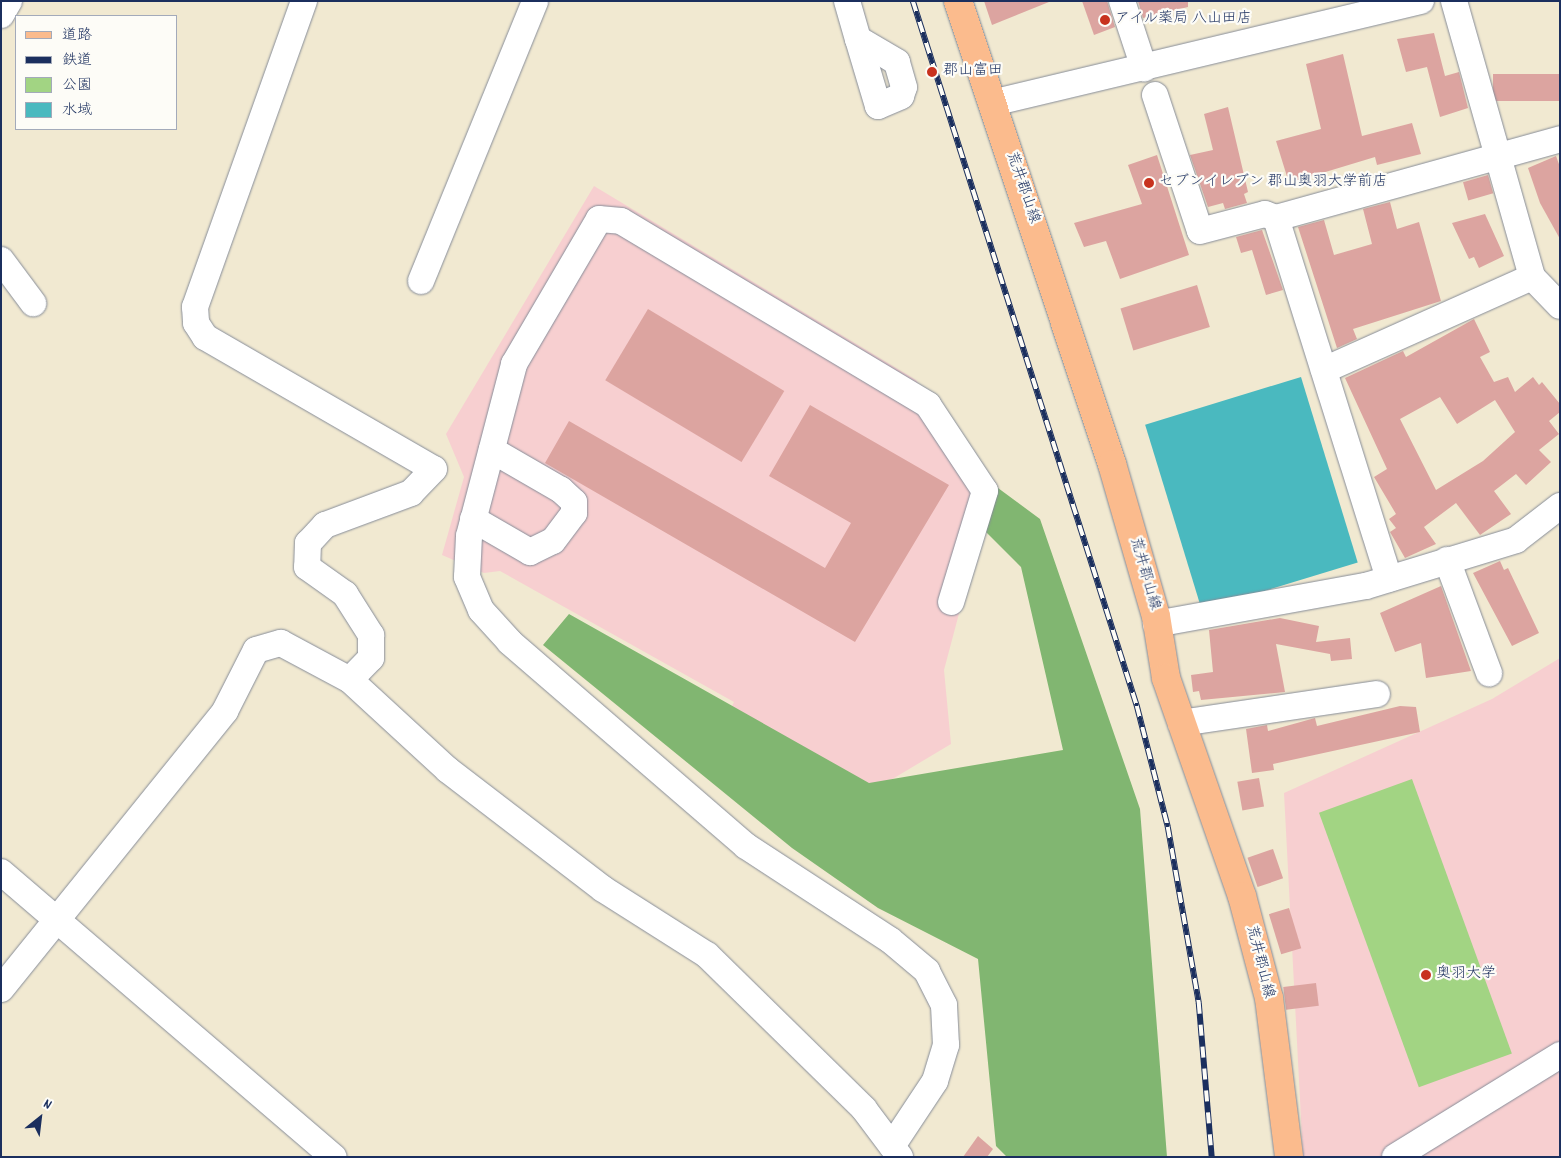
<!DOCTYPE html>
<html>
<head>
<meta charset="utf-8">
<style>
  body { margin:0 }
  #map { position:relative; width:1561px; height:1158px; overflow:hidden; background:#f1e9d1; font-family:Dekko,"Klee One",sans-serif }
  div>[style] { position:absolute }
  .built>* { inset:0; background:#f7cfd0 }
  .green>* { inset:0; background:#a2d483; transform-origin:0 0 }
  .forest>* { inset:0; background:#81b671 }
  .water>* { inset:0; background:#4ab9bf; transform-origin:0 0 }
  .building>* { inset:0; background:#dca4a0; transform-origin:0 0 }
  .roads { filter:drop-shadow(0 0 1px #868c98) drop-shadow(0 0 1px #868c98) }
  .minor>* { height:26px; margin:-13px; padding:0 13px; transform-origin:13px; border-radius:13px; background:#fff }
  .major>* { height:28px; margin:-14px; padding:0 14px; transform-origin:14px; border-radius:14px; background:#fbbb8d }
  .rail>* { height:5.5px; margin-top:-2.75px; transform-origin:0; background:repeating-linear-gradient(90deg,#fdfcf7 0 11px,#1b2f5e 0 22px); box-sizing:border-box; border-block:1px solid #1b2f5e }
  .dots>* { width:14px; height:14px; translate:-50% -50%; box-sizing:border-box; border:2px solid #fdfcf7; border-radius:50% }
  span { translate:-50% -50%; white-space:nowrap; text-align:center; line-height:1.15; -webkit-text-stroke:4.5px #fdfcf7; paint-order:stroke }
  .poi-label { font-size:15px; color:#1b2f5e }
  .left { translate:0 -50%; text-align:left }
  .street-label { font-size:15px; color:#1b2f5e }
  .frame { position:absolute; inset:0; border:2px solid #1b2f5e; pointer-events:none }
  .legend { position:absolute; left:15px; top:15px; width:162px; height:115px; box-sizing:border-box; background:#fdfcf7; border:1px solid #a3aaba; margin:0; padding:6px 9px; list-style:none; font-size:15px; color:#1b2f5e }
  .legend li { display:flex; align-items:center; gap:10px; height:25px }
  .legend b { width:25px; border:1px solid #a3aaba }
  .north { position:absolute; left:15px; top:1093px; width:50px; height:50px; -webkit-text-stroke:4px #fdfcf7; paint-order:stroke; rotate:29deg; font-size:14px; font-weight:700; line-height:20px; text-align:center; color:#1b2f5e }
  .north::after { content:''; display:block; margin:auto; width:18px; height:22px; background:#1b2f5e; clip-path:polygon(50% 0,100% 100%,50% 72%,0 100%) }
</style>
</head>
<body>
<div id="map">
  <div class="built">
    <i style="clip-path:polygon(594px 186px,916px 380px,990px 497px,944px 670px,951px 744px,869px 793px,728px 714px,734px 702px,500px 571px,484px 573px,442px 555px,464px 477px,446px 434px)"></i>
    <i style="clip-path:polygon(1560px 658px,1560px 1157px,1303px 1157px,1284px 793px,1492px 699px)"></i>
  </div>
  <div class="green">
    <i style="left:1412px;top:779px;width:292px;height:99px;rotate:70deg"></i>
  </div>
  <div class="forest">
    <i style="clip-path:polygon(998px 488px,1040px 519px,1140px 809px,1167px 1157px,1007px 1157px,996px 1146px,978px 959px,878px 908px,792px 848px,543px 645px,569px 614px,869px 783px,1063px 750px,1021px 567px,979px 525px)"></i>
  </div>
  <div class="water">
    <i style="left:1301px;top:377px;width:194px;height:163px;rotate:73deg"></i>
  </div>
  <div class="building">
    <i style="clip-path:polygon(984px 1px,1048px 1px,1049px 2px,992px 25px)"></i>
    <i style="clip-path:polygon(1082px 1px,1107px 1px,1115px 27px,1094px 35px)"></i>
    <i style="clip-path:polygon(1138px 1px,1188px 1px,1188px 7px,1143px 18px)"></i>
    <i style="clip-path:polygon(1434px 33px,1445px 76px,1459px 72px,1468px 108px,1440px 117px,1427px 67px,1406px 72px,1397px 39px)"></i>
    <i style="clip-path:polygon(1343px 54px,1362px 136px,1412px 123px,1421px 154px,1377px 165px,1375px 157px,1289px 183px,1276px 141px,1321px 129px,1306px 64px)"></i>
    <i style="left:1560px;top:74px;width:27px;height:67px;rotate:90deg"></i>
    <i style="clip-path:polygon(1228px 107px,1248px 192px,1244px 194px,1247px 203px,1225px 209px,1223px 203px,1208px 207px,1190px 155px,1213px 150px,1204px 114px)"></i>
    <i style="clip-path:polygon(1157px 155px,1189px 255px,1120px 279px,1106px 241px,1084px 247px,1074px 223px,1142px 204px,1128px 165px)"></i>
    <i style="clip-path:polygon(1556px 156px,1560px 167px,1560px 239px,1540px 203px,1528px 168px)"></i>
    <i style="left:1488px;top:175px;width:19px;height:26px;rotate:74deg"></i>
    <i style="clip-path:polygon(1390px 202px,1397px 229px,1419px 222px,1441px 301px,1353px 329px,1357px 339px,1337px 348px,1298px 227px,1324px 220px,1334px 255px,1372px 244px,1363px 209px)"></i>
    <i style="clip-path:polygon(1485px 214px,1504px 256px,1479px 268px,1474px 257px,1469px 259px,1452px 223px)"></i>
    <i style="clip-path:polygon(1262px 230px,1283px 290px,1266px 295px,1252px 250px,1241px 253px,1236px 237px)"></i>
    <i style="left:1197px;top:285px;width:44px;height:80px;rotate:73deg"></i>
    <i style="left:648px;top:309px;width:159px;height:83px;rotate:31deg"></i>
    <i style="clip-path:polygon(evenodd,1474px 319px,1490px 352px,1480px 357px,1494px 382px,1508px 377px,1515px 392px,1533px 377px,1539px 385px,1542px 382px,1560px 404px,1560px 412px,1549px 421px,1559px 434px,1539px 450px,1551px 462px,1526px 485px,1516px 474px,1494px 491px,1511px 514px,1480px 535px,1456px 503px,1424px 527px,1436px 544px,1405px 558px,1390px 532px,1396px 528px,1389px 519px,1396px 514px,1374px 477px,1387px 469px,1345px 378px,1403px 351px,1406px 357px,1474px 319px,1440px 397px,1457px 424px,1495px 400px,1515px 432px,1483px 461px,1436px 490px,1400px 419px,1440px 397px)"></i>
    <i style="clip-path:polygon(810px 405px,949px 485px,855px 642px,545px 463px,569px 421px,825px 568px,851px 523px,769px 476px)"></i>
    <i style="clip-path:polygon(1500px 561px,1504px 570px,1508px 568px,1539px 633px,1512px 646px,1473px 573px)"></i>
    <i style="clip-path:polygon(1441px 586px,1471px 671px,1426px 678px,1421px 643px,1395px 652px,1380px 613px)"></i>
    <i style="clip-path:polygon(1280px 618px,1319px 626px,1316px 642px,1350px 638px,1352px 659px,1331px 661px,1330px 654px,1276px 644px,1285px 692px,1201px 700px,1199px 691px,1193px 692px,1191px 675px,1213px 672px,1209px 630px)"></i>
    <i style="clip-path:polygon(1400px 706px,1416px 707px,1420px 732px,1273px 764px,1274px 770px,1252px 773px,1246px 729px,1267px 725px,1268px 731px,1315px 718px,1317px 726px)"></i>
    <i style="left:1259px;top:778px;width:29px;height:22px;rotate:80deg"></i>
    <i style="left:1273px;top:849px;width:31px;height:27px;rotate:71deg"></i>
    <i style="left:1289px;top:908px;width:42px;height:21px;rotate:73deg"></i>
    <i style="left:1316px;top:983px;width:23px;height:33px;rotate:83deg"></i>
    <i style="clip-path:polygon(978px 1136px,993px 1149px,987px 1157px,963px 1157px)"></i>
  </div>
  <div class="roads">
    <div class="minor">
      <i style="left:304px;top:1px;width:325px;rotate:109.6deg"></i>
      <i style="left:195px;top:307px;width:16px;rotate:86deg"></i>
      <i style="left:196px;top:323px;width:17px;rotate:57deg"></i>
      <i style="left:205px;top:337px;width:264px;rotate:30deg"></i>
      <i style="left:434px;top:469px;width:33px;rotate:134deg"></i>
      <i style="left:411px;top:493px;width:92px;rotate:159.6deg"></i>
      <i style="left:325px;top:525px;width:25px;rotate:133deg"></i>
      <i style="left:308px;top:543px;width:24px;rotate:92deg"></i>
      <i style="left:307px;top:567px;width:47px;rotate:35.4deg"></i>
      <i style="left:345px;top:594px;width:49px;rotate:57.6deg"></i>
      <i style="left:371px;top:635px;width:23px;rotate:90deg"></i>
      <i style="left:371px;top:658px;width:30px;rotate:134deg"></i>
      <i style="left:847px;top:1px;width:40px;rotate:74deg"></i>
      <i style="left:858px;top:39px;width:70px;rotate:73.4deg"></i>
      <i style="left:878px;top:106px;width:25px;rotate:-23deg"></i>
      <i style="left:901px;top:96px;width:9px;rotate:-72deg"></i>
      <i style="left:904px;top:87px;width:26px;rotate:-106deg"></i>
      <i style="left:897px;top:62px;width:45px;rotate:-149.5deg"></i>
      <i style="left:1122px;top:1px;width:71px;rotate:71.8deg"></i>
      <i style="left:1454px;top:1px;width:287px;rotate:74.2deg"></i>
      <i style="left:1532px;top:277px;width:40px;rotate:46deg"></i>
      <i style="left:1px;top:15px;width:16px;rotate:-60deg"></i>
      <i style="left:1155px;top:95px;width:143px;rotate:71.7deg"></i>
      <i style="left:1200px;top:231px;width:67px;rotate:-14.7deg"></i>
      <i style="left:1265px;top:214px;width:12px;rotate:20deg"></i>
      <i style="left:1276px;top:218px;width:295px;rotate:-15.5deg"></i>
      <i style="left:992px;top:103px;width:441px;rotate:-13.4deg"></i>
      <i style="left:1276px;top:218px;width:378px;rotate:72.6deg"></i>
      <i style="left:1px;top:260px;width:54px;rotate:53.3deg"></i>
      <i style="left:421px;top:281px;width:302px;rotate:-67.8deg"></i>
      <i style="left:1324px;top:370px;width:228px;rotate:-24.1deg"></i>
      <i style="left:473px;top:519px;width:66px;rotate:30.1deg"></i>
      <i style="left:530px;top:552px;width:25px;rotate:-26deg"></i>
      <i style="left:553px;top:541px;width:35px;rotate:-53deg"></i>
      <i style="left:574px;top:513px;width:11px;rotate:-90deg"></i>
      <i style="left:574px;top:502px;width:18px;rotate:-137deg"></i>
      <i style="left:561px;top:490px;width:80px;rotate:-149.9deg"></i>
      <i style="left:1447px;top:560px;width:121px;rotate:69.6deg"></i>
      <i style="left:1156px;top:624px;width:213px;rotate:-10.3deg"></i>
      <i style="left:1366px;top:586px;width:157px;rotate:-17deg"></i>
      <i style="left:1516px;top:540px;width:56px;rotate:-37.7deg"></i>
      <i style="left:1181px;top:723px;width:198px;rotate:-8.4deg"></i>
      <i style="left:1px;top:872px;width:438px;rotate:40.6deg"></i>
      <i style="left:1px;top:989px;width:357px;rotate:-51.1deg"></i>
      <i style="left:225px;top:711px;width:68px;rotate:-63.1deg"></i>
      <i style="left:256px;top:650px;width:26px;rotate:-16deg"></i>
      <i style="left:281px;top:643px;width:78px;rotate:28.2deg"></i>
      <i style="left:350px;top:680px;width:133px;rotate:42.6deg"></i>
      <i style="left:448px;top:770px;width:195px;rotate:37.5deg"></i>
      <i style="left:603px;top:889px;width:123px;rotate:32.4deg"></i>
      <i style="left:707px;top:955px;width:220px;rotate:44.4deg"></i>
      <i style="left:864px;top:1109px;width:60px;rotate:53.1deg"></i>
      <i style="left:892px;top:1146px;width:78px;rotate:-56.5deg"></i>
      <i style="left:935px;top:1081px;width:38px;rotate:-73deg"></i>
      <i style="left:946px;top:1045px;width:40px;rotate:-92.9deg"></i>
      <i style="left:944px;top:1005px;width:38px;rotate:-117deg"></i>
      <i style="left:927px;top:971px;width:48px;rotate:-140deg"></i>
      <i style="left:890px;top:940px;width:172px;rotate:-146.9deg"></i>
      <i style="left:746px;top:846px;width:312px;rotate:-139.2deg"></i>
      <i style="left:510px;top:642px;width:43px;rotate:-132.2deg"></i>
      <i style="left:481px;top:610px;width:36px;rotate:-113deg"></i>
      <i style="left:467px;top:577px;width:41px;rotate:-87.2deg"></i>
      <i style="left:469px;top:536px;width:178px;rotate:-75.3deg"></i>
      <i style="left:514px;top:364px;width:168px;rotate:-59.6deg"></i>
      <i style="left:599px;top:219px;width:22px;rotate:5deg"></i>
      <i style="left:621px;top:221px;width:358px;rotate:30.9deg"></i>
      <i style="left:928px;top:405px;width:103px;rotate:56.5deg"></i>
      <i style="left:985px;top:491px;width:116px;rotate:107deg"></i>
      <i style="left:1395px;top:1157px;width:194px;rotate:-31.7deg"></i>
    </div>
    <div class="major">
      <i style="left:958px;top:1px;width:488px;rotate:71.6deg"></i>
      <i style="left:1112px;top:464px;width:158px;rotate:73.9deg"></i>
      <i style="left:1156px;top:616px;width:63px;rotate:80.8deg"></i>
      <i style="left:1166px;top:678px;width:231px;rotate:70.8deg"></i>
      <i style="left:1242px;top:896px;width:106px;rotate:75.2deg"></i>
      <i style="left:1269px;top:998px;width:160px;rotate:82.8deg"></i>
    </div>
  </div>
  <div class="rail">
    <i style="left:913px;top:1px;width:740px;rotate:72.37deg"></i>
    <i style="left:1137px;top:706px;width:125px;rotate:75.6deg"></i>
    <i style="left:1168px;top:827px;width:179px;rotate:80deg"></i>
    <i style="left:1199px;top:1003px;width:155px;rotate:85.2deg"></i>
  </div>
  <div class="dots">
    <i style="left:1105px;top:20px;background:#c8321e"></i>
    <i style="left:932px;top:72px;background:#c8321e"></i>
    <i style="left:1149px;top:183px;background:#c8321e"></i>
    <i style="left:1426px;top:975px;background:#c8321e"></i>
  </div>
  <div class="poi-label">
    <span class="left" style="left:1115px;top:20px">アイル薬局 八山田店</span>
    <span class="left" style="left:943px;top:72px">郡山富田</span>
    <span class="left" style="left:1159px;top:183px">セブンイレブン 郡山奥羽大学前店</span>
    <span class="left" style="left:1436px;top:975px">奥羽大学</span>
  </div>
  <div class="street-label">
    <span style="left:1022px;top:188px;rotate:71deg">荒井郡山線</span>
    <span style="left:1144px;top:574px;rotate:74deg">荒井郡山線</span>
    <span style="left:1259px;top:962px;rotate:76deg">荒井郡山線</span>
  </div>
  <div class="frame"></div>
  <ul class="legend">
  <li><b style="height:6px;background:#fbbb8d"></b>道路</li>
  <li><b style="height:6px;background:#1b2f5e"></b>鉄道</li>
  <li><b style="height:14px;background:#a2d483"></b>公園</li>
  <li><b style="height:14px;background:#4ab9bf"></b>水域</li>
  </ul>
  <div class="north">N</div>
</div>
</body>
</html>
